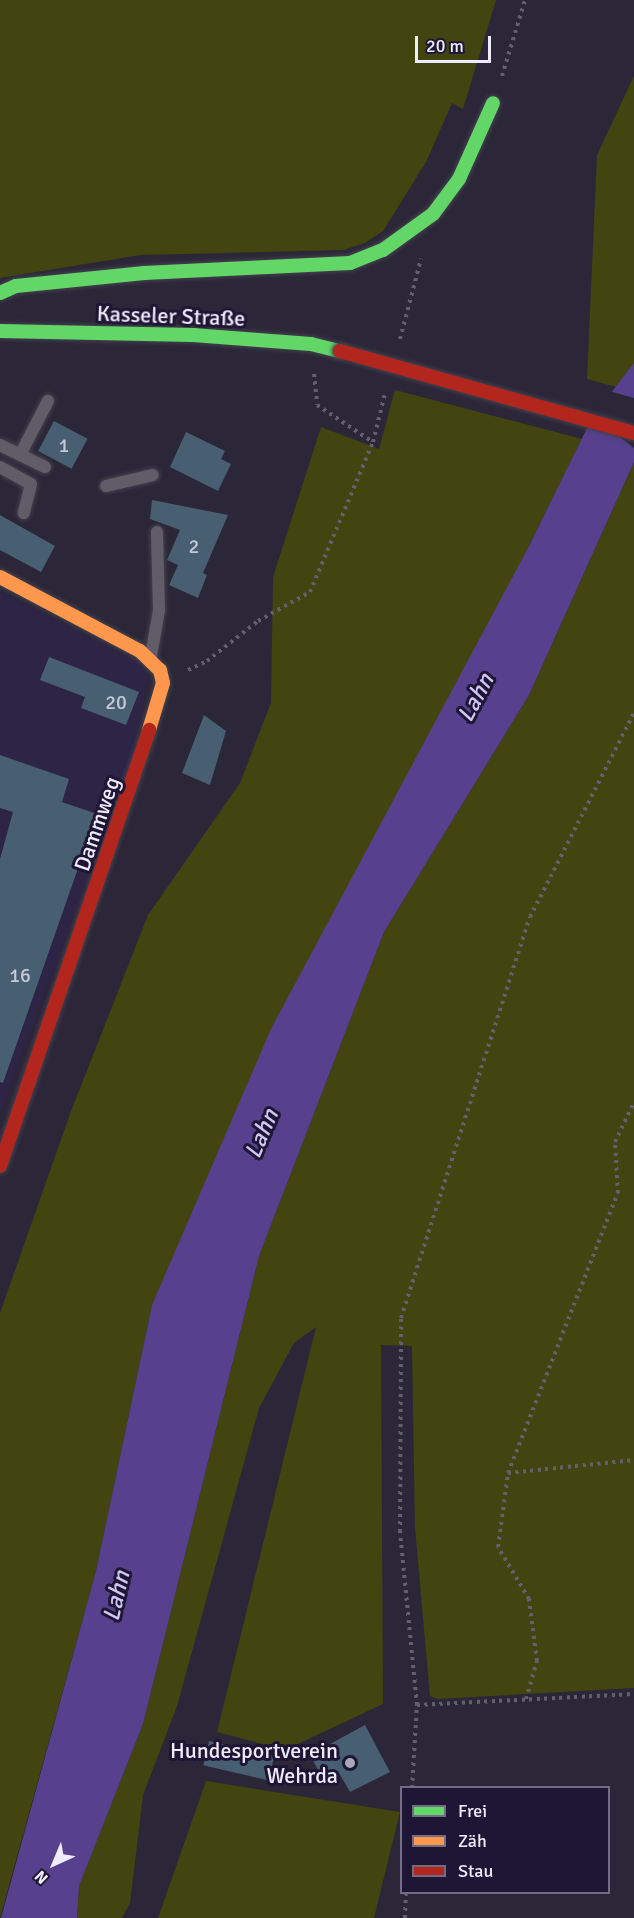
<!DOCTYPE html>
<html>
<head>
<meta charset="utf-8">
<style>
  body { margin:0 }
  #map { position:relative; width:634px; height:1918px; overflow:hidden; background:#2b2738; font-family:Signika,sans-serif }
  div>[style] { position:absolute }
  .built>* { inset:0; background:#2d2446 }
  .green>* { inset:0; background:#42450f }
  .water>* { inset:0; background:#57408e }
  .pier>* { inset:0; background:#2b2738 }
  .building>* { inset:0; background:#485f71; transform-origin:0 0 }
  .path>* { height:4px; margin-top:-2px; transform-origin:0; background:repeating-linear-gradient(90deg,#62606d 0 3px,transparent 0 7.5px) }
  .roads { filter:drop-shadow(0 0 2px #44414e) drop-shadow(0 0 2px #44414e) }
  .lane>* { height:12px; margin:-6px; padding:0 6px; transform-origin:6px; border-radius:6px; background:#605d69 }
  .fast>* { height:14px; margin:-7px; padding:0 7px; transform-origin:7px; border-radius:7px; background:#63d668 }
  .slow>* { height:14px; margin:-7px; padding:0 7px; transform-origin:7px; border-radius:7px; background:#ff974d }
  .jam>* { height:14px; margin:-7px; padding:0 7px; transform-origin:7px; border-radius:7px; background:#b3261e }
  .bridges { filter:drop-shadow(0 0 2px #44414e) drop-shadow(0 0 2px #44414e) }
  .jam-bridge>* { height:14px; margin:-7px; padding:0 7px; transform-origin:7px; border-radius:7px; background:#b3261e }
  .dots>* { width:16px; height:16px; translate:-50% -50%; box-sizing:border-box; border:3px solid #1e1634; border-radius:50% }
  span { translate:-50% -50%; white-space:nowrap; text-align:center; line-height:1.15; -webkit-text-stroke:6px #1e1634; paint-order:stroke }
  .number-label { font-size:20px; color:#c5c9da }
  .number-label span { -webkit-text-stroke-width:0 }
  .street-label { font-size:22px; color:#efecfd }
  .poi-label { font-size:22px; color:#efecfd }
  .right { translate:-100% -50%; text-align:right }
  .water-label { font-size:24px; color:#d0c7f6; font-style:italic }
  .legend { position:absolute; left:400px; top:1786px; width:210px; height:108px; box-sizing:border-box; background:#1e1634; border:2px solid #726c84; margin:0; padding:8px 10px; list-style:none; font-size:18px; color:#efecfd }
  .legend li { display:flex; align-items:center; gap:12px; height:30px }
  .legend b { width:30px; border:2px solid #726c84 }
  .north { position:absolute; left:24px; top:1834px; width:60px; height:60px; -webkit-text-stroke:4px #1e1634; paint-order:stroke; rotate:224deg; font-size:16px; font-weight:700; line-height:24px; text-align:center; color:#efecfd }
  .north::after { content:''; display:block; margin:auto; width:21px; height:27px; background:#efecfd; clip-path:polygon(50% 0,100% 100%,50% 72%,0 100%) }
  .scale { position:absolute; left:415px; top:36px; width:76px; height:27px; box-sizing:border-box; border:3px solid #efecfd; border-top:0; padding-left:8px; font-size:18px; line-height:21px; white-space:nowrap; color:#efecfd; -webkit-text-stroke:4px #1e1634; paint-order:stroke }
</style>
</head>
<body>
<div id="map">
  <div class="built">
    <i style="clip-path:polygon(0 591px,138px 662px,148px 678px,131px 763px,0 1114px)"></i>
  </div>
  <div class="green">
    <i style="clip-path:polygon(0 0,496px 0,463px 109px,452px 103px,426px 162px,383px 231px,365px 243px,343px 250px,140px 255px,0 278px)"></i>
    <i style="clip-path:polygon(634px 76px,634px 363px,616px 387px,587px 379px,597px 155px)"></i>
    <i style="clip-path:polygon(395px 390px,582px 439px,152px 1305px,96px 1571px,0 1918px,0 1313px,70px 1114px,148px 915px,240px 783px,271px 703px,273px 577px,321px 427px,379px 449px)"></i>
    <i style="clip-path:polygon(634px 462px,634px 1688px,437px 1699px,430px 1696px,415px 1528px,412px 1346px,381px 1345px,383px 1704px,285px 1750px,217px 1732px,316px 1327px,294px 1343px,259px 1408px,177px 1706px,143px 1795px,130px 1903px,122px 1918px,77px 1918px,79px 1886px,143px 1724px,259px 1256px,384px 932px,529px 695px)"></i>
    <i style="clip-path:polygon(206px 1781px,400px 1812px,374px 1918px,158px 1918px)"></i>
  </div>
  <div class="water">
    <i style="clip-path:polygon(634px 363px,634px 462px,529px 695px,384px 932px,259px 1256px,143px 1724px,79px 1886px,77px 1918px,1px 1918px,96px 1571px,152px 1305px,271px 1029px,528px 548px,593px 416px)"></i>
  </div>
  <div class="pier">
    <i style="clip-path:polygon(609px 391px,634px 398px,634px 448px,591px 414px)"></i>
  </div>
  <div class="building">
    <i style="left:54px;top:421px;width:38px;height:34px;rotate:28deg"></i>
    <i style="clip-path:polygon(186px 432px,225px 451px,221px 459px,231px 464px,218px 491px,170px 467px)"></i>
    <i style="clip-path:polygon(152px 500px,228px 515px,203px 573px,207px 575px,198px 598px,169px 585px,178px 565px,167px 560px,180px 530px,150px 519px)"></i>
    <i style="clip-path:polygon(0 515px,55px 546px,41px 572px,0 550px)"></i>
    <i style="clip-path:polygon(49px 657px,139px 692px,126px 725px,81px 708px,85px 697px,40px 680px)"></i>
    <i style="clip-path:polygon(204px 715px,226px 731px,210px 785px,182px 773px)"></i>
    <i style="clip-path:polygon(0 755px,69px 779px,62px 802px,97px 814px,3px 1083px,0 1082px,0 859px,13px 812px,0 808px)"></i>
    <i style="clip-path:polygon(365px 1725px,390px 1772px,350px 1792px,338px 1771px,323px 1779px,310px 1755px)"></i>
    <i style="left:209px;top:1741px;width:67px;height:25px;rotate:13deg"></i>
  </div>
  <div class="path">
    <i style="left:502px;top:76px;width:79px;rotate:-73.2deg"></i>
    <i style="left:400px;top:339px;width:83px;rotate:-75.3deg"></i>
    <i style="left:314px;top:374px;width:31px;rotate:84deg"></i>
    <i style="left:317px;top:405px;width:67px;rotate:33.5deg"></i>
    <i style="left:188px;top:670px;width:21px;rotate:-25deg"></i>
    <i style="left:207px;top:661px;width:65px;rotate:-38.1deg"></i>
    <i style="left:258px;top:621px;width:60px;rotate:-29.1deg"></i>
    <i style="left:310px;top:592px;width:163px;rotate:-67.2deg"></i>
    <i style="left:373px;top:442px;width:50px;rotate:-76.2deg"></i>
    <i style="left:508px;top:1473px;width:127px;rotate:-5.9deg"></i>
    <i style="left:526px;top:1699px;width:40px;rotate:-74deg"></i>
    <i style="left:537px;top:1661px;width:63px;rotate:-97.4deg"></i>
    <i style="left:529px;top:1599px;width:61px;rotate:-120.8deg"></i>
    <i style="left:498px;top:1547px;width:75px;rotate:-82.3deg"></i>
    <i style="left:508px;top:1473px;width:301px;rotate:-68.6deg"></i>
    <i style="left:618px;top:1193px;width:51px;rotate:-93.4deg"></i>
    <i style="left:615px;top:1142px;width:44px;rotate:-64.6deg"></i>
    <i style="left:417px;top:1705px;width:217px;rotate:-2.9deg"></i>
    <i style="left:412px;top:1788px;width:83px;rotate:-86.6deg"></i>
    <i style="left:417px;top:1705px;width:174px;rotate:-95.6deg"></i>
    <i style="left:400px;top:1532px;width:214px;rotate:-89.7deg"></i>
    <i style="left:401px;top:1318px;width:421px;rotate:-72.2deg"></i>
    <i style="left:530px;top:917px;width:229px;rotate:-63deg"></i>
    <i style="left:405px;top:1918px;width:26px;rotate:-88deg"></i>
  </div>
  <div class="roads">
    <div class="lane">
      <i style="left:0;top:445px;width:50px;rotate:26.1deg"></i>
      <i style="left:20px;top:455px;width:61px;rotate:-62.6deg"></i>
      <i style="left:0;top:467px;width:35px;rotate:29deg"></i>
      <i style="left:31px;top:484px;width:30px;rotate:104deg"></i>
      <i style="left:106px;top:486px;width:48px;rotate:-13.2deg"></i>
      <i style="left:151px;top:656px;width:47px;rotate:-80.1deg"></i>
      <i style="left:159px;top:610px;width:78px;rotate:-91.5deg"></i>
    </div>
    <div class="fast">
      <i style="left:0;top:293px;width:17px;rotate:-24deg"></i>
      <i style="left:16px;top:286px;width:129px;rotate:-5.8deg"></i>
      <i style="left:144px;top:273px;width:206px;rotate:-2.8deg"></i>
      <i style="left:350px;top:263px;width:35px;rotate:-22deg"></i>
      <i style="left:383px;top:250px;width:62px;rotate:-35.8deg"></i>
      <i style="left:433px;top:214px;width:44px;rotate:-53.4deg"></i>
      <i style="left:459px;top:179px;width:83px;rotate:-65.9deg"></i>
      <i style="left:0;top:331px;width:193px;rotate:1.2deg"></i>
      <i style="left:193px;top:335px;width:118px;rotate:4.4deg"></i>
      <i style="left:311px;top:344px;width:30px;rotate:14deg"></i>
    </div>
    <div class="slow">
      <i style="left:0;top:577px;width:158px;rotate:27.9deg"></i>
      <i style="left:140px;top:651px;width:28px;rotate:44deg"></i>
      <i style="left:160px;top:670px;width:13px;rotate:77deg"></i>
      <i style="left:163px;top:683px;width:49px;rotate:106.6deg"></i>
    </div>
    <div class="jam">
      <i style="left:0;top:1166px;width:461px;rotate:-71.1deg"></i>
    </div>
  </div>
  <div class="bridges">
    <div class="jam-bridge">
      <i style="left:340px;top:351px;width:305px;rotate:15.6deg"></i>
    </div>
  </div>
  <div class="dots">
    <i style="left:350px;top:1763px;background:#aaa7b8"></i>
  </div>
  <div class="number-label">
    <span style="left:64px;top:445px">1</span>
    <span style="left:194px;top:546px">2</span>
    <span style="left:116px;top:702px">20</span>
    <span style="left:20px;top:975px">16</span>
  </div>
  <div class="street-label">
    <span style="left:171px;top:316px;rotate:2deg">Kasseler Straße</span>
    <span style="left:97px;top:824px;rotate:-71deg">Dammweg</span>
  </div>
  <div class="poi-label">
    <span class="right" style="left:338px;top:1763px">Hundesportverein<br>Wehrda</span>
  </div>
  <div class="water-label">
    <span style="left:476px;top:698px;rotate:-62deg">Lahn</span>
    <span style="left:262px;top:1134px;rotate:-67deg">Lahn</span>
    <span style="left:117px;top:1596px;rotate:-77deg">Lahn</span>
  </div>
  <ul class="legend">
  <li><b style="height:8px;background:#63d668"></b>Frei</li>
  <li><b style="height:8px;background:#ff974d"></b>Zäh</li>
  <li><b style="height:8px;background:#b3261e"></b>Stau</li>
  </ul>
  <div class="north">N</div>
  <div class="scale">20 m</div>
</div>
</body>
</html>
